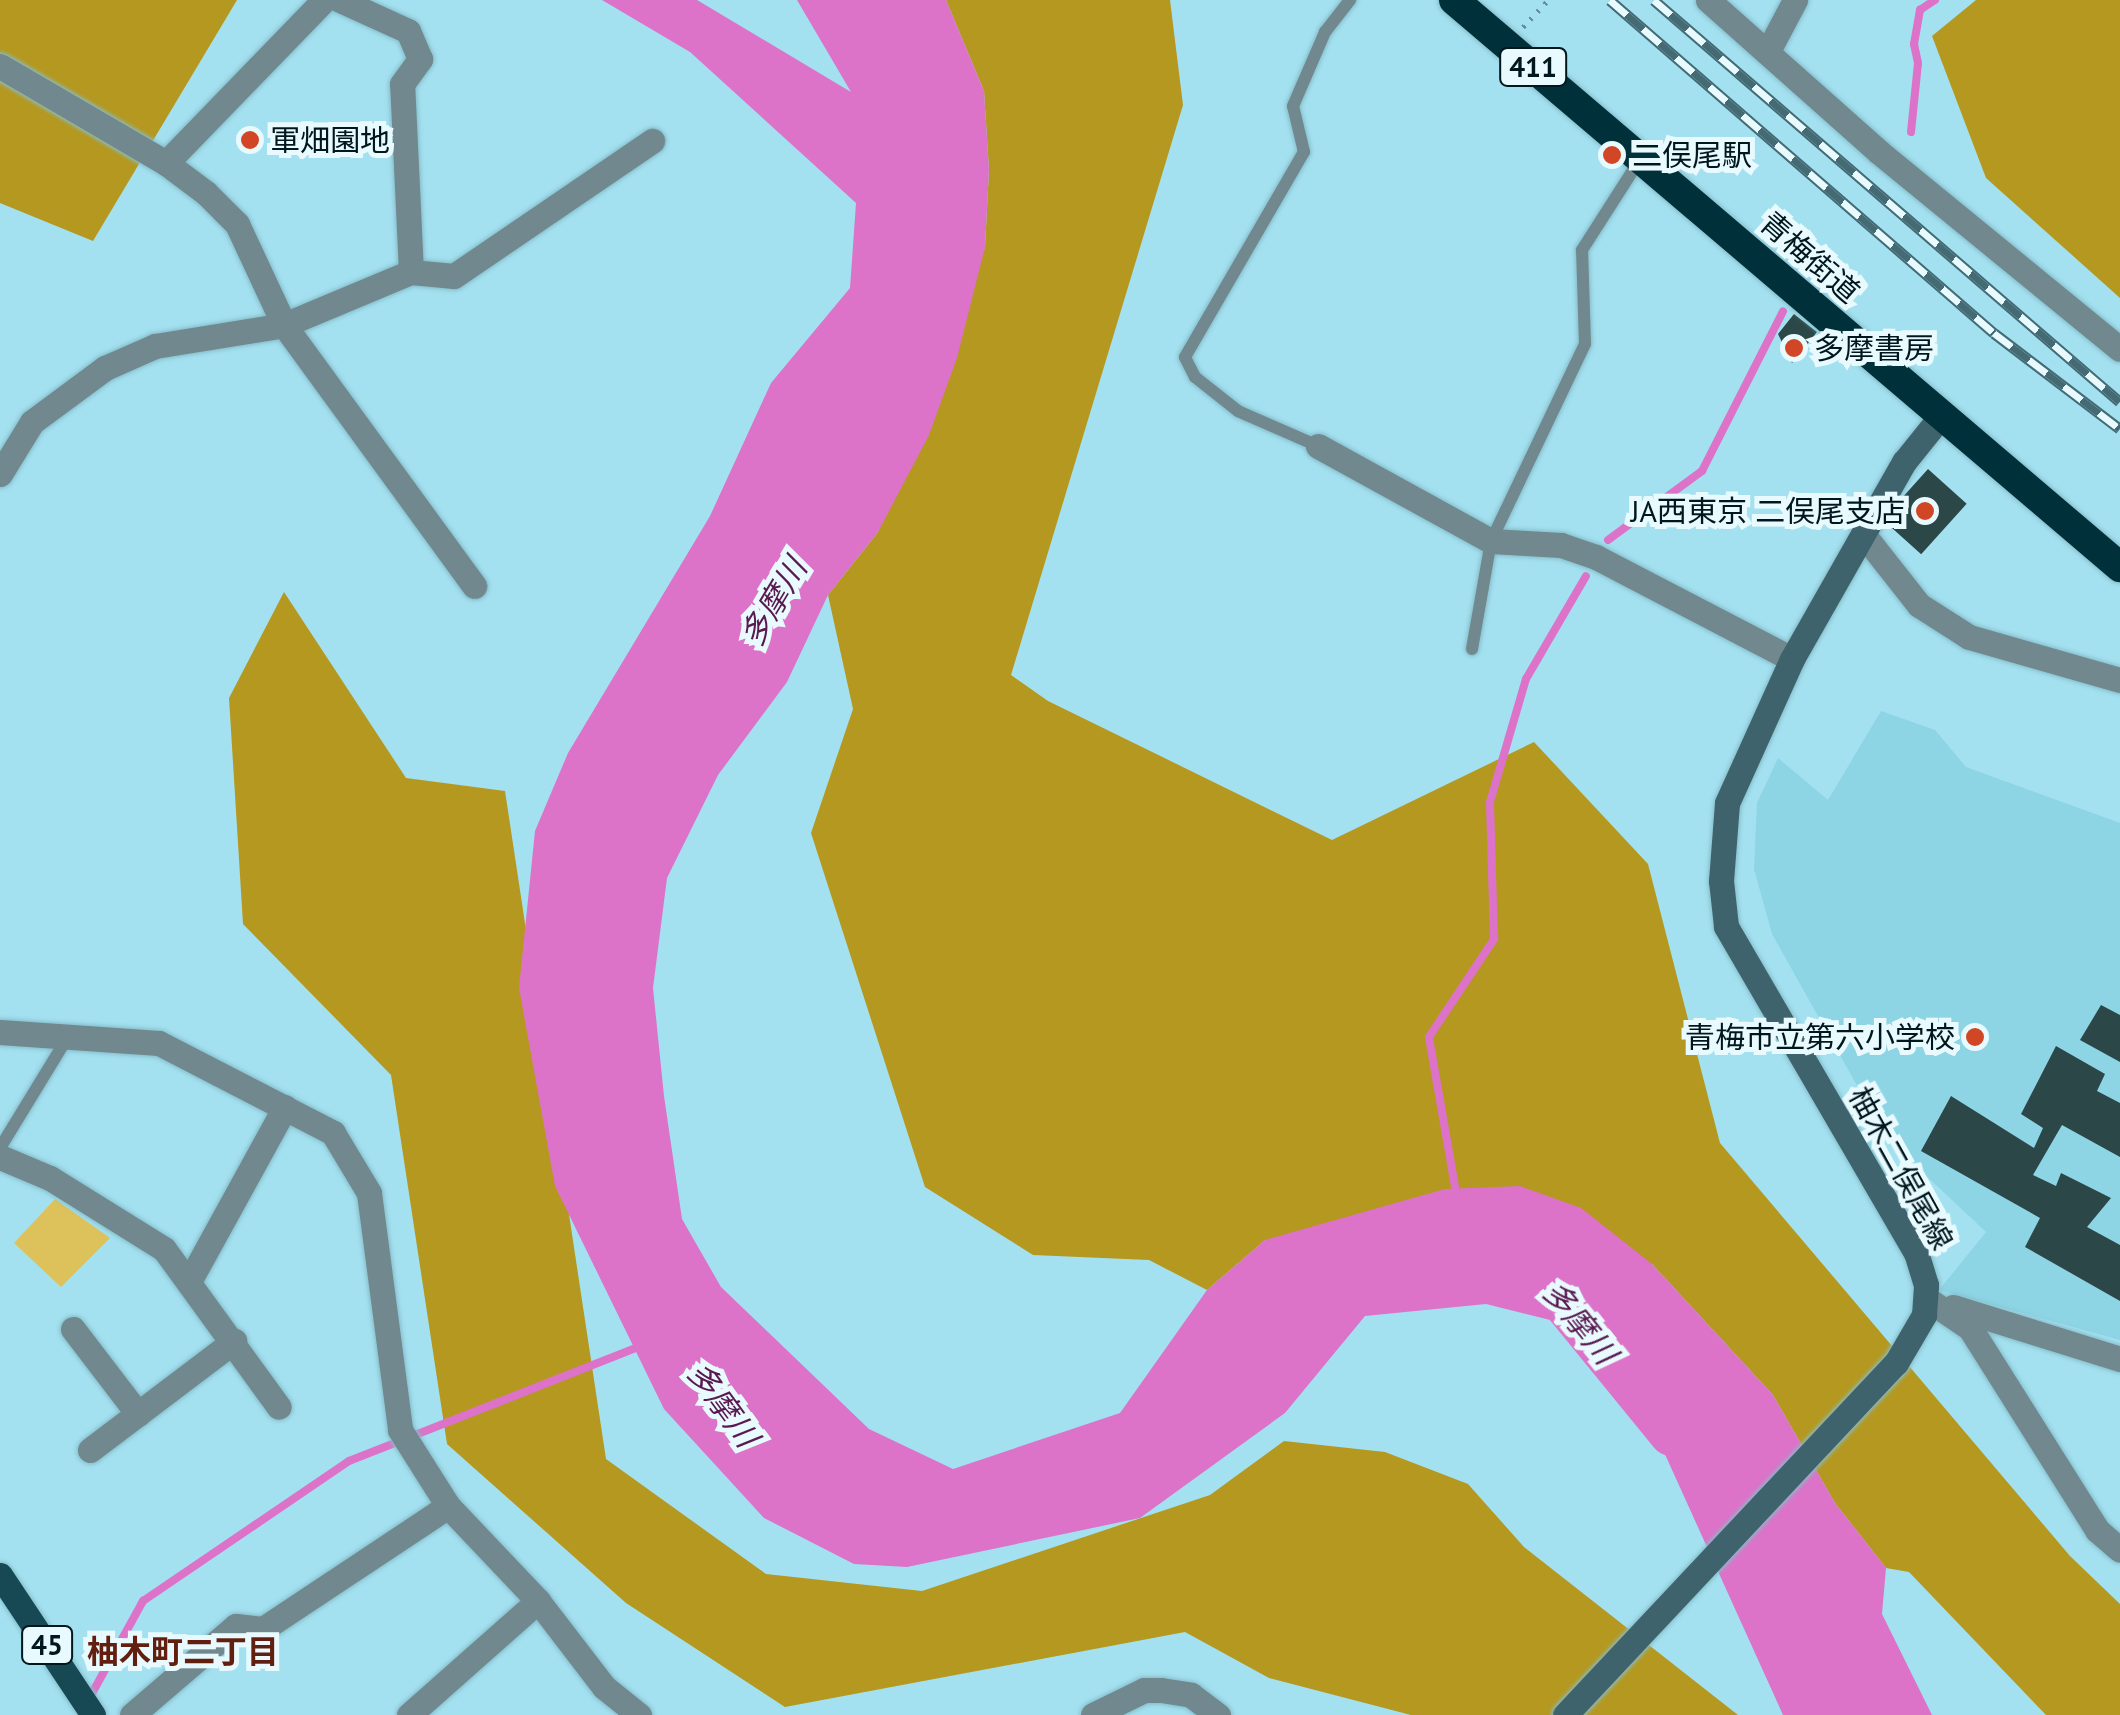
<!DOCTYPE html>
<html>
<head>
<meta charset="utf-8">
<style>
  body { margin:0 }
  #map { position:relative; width:2120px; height:1715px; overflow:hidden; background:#a4e1f0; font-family:"PT Sans","Noto Sans JP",sans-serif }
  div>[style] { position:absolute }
  .built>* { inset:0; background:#8dd4e5 }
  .green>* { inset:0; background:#ddc25b }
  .forest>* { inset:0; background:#b5981f }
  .water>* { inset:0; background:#dc73c8 }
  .stream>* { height:8px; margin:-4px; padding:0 4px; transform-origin:4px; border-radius:4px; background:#dc73c8 }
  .river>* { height:45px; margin:-22.5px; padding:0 22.5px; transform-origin:22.5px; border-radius:22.5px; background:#dc73c8 }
  .building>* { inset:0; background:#2c4747; transform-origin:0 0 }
  .path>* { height:5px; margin-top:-2.5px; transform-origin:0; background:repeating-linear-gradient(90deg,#63909c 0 2.5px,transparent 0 10.5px) }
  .roads { filter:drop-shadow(0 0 2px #86bdca) drop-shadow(0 0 2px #86bdca) }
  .lane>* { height:12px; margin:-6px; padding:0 6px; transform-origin:6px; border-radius:6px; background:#70888e }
  .street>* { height:25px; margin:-12.5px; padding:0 12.5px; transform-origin:12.5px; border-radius:12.5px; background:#70888e }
  .secondary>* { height:25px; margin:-12.5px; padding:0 12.5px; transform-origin:12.5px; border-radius:12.5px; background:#3e636c }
  .primary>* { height:25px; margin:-12.5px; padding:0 12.5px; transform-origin:12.5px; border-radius:12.5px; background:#164954 }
  .highway>* { height:30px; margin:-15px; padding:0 15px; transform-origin:15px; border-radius:15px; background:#00313b }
  .rail>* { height:11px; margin-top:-5.5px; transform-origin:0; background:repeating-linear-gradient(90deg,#e8fafe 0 22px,#446a74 0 44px); box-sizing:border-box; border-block:2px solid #446a74 }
  .dots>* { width:28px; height:28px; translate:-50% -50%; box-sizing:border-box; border:5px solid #e8fafe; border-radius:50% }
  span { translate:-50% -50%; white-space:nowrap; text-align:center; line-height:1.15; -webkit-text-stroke:10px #e8fafe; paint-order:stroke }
  .shield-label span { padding:2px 8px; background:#e8fafe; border:2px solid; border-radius:8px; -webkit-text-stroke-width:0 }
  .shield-label { font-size:28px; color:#00171d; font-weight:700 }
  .poi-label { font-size:30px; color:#00171d }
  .left { translate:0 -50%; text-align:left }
  .right { translate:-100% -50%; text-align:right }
  .street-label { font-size:30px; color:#00171d }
  .water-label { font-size:32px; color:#59184f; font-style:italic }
  .neighbourhood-label { font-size:32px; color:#621f10; font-weight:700 }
</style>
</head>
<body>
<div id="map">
  <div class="built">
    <i style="clip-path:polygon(1881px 711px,1935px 730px,1966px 767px,2120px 823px,2120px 1340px,1939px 1290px,1986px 1232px,1887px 1139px,1772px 934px,1754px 869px,1757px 803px,1778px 758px,1828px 800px)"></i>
  </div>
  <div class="green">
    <i style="clip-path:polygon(55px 1199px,110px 1238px,61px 1287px,14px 1243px)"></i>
  </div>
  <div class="forest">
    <i style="clip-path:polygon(0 0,237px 0,93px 241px,0 203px)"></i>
    <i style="clip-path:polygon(946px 0,1170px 0,1183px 105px,1011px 675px,1048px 701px,1332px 840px,1534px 742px,1648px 864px,1720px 1143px,2070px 1556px,2120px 1604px,2120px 1715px,2046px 1715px,1909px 1572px,1886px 1568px,1835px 1503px,1773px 1395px,1652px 1264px,1265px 1240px,1207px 1290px,1149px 1260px,1033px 1255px,925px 1187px,811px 833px,853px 709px,828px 595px,878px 532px,985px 247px,989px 170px,984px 91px)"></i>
    <i style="clip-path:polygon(1976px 0,2120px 0,2120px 298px,1986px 178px,1932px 36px)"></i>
    <i style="clip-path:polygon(284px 592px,406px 778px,505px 791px,606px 1459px,766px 1574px,922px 1591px,1210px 1495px,1284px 1441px,1385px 1452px,1468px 1484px,1524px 1547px,1738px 1715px,1411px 1715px,1269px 1678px,1185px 1632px,785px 1707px,626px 1603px,447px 1444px,391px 1075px,243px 924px,229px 698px)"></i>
  </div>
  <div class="water">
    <i style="clip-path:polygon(602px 0,697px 0,851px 92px,797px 0,946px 0,984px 91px,989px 170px,985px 247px,957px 358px,929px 435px,878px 532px,828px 595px,787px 682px,718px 775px,667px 878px,653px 988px,664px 1096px,682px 1219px,721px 1287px,869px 1429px,953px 1469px,1120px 1413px,1207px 1290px,1265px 1240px,1445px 1189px,1520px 1186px,1581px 1208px,1652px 1264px,1773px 1395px,1835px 1503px,1886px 1568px,1882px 1614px,1932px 1715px,1783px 1715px,1611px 1335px,1486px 1304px,1365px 1316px,1285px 1413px,1140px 1518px,907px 1567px,854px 1564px,764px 1518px,664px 1409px,555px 1186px,519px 988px,535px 831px,568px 753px,710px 516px,771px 383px,850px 288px,856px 203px,690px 52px)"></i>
  </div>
  <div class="stream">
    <i style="left:1911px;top:132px;width:69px;rotate:-84.2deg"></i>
    <i style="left:1918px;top:63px;width:19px;rotate:-102deg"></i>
    <i style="left:1914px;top:44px;width:35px;rotate:-80deg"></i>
    <i style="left:1920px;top:10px;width:18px;rotate:-34deg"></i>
    <i style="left:1608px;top:540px;width:117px;rotate:-36.3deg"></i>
    <i style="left:1702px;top:471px;width:179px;rotate:-63.1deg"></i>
    <i style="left:1457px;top:1198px;width:163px;rotate:-99.9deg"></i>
    <i style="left:1429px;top:1037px;width:118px;rotate:-56.4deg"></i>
    <i style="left:1494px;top:939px;width:137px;rotate:-91.7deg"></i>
    <i style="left:1490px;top:802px;width:128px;rotate:-73.7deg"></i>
    <i style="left:1526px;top:679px;width:119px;rotate:-59.8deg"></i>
    <i style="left:90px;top:1697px;width:110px;rotate:-61.1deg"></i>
    <i style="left:143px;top:1601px;width:249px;rotate:-34.2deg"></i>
    <i style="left:349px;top:1461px;width:317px;rotate:-21.5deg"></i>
  </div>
  <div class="river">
    <i style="left:1547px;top:1281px;width:196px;rotate:50.8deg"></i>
  </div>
  <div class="building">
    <i style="clip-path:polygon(1794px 314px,1817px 332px,1792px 363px,1778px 334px)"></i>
    <i style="left:1928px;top:469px;width:52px;height:68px;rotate:42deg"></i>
    <i style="clip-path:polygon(2101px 1005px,2120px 1015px,2120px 1062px,2080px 1040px)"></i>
    <i style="clip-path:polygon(2056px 1046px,2105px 1074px,2097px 1091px,2120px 1103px,2120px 1157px,2062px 1125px,2033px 1175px,2056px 1186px,2061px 1173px,2111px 1198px,2087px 1227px,2120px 1245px,2120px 1301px,2025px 1247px,2040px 1218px,1921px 1151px,1951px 1096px,2034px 1148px,2043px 1128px,2021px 1114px)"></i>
  </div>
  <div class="path">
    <i style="left:1523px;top:27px;width:37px;rotate:-47deg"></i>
  </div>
  <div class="roads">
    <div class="lane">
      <i style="left:1318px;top:446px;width:87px;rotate:-156.4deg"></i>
      <i style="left:1238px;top:411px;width:55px;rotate:-141.7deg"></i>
      <i style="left:1195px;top:377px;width:22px;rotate:-117deg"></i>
      <i style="left:1185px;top:357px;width:237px;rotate:-59.9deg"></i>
      <i style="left:1304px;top:152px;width:47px;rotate:-103.4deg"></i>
      <i style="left:1293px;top:106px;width:81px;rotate:-66.6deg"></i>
      <i style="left:1325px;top:32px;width:41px;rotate:-52deg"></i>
      <i style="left:1472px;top:649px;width:110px;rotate:-80deg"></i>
      <i style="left:1491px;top:541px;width:218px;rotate:-64.5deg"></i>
      <i style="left:1585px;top:344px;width:94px;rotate:-91.8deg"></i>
      <i style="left:1582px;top:250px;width:106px;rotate:-57.4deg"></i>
      <i style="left:0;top:1148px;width:132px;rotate:-58.6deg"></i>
    </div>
    <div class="street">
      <i style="left:1708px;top:0;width:229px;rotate:41.6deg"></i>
      <i style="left:1879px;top:152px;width:311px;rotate:39.3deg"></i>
      <i style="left:1768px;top:51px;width:58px;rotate:-62.1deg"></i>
      <i style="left:0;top:66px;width:192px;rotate:30.3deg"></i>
      <i style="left:166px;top:163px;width:50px;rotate:36.9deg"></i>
      <i style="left:206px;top:193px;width:44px;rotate:45deg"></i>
      <i style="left:237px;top:224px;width:111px;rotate:65deg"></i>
      <i style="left:284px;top:325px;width:138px;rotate:-22.7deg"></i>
      <i style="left:411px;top:272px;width:188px;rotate:-92.7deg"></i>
      <i style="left:402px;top:84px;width:31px;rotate:-54deg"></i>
      <i style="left:420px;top:59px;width:30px;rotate:-113deg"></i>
      <i style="left:408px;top:31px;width:75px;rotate:-155.5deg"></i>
      <i style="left:166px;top:163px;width:227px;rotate:-45.9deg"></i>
      <i style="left:411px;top:272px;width:43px;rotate:5.3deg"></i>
      <i style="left:454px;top:276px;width:240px;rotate:-34.3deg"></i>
      <i style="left:1318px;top:446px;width:197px;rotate:28.8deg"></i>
      <i style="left:1491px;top:541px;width:70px;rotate:3.3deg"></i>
      <i style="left:1561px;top:545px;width:37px;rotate:19deg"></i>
      <i style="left:1596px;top:557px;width:221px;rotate:27.5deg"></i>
      <i style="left:0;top:474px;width:61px;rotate:-58.4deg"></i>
      <i style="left:32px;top:422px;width:91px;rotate:-36.5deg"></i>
      <i style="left:105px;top:368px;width:55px;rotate:-23.7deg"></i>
      <i style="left:155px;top:346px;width:131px;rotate:-9.2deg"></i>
      <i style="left:284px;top:325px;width:323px;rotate:53.9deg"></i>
      <i style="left:1863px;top:534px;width:90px;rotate:51.7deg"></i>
      <i style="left:1919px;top:605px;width:59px;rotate:32.6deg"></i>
      <i style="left:1969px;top:637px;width:157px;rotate:15.9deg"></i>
      <i style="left:0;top:1032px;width:159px;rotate:4deg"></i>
      <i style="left:159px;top:1043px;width:196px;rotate:27.3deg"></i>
      <i style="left:333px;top:1133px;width:70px;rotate:59deg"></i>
      <i style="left:369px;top:1193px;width:239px;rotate:82.5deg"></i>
      <i style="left:400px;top:1430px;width:90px;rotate:57.7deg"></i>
      <i style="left:448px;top:1506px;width:131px;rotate:46.5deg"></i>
      <i style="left:538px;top:1601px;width:108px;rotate:52.5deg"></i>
      <i style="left:604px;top:1687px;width:45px;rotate:38.7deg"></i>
      <i style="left:0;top:1157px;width:54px;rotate:22.8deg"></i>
      <i style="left:50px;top:1178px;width:134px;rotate:31.9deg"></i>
      <i style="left:164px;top:1249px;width:195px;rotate:54deg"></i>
      <i style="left:191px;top:1278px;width:195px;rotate:-61.2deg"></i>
      <i style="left:1927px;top:1299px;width:52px;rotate:34deg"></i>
      <i style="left:1970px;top:1328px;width:239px;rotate:57.8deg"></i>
      <i style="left:2097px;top:1530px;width:30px;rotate:41deg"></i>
      <i style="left:1953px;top:1307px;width:175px;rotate:17.3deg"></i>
      <i style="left:73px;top:1329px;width:107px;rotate:52.6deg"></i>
      <i style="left:90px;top:1450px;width:181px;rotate:-37.1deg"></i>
      <i style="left:132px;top:1715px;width:137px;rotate:-40.6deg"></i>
      <i style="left:236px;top:1626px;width:27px;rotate:6deg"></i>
      <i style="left:263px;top:1629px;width:222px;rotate:-33.6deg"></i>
      <i style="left:409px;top:1715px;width:172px;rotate:-41.5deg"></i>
      <i style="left:1093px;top:1715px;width:57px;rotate:-26.1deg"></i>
      <i style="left:1144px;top:1690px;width:17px"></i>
      <i style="left:1161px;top:1690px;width:30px;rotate:9deg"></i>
      <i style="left:1191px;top:1695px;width:34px;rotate:37deg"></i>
    </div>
    <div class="secondary">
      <i style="left:1565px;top:1715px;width:483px;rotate:-46.8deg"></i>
      <i style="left:1896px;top:1363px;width:56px;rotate:-59.7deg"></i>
      <i style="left:1924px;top:1315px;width:30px;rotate:-86deg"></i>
      <i style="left:1926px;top:1285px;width:34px;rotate:-107deg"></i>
      <i style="left:1916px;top:1253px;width:378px;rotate:-120.2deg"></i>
      <i style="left:1726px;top:926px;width:45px;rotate:-96.3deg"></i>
      <i style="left:1721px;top:881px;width:78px;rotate:-85.6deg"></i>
      <i style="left:1727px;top:803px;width:158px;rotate:-65.7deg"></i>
      <i style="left:1792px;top:659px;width:227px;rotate:-60.4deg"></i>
      <i style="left:1904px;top:462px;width:59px;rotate:-51.2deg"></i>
    </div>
    <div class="primary">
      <i style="left:0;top:1575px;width:168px;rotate:56.4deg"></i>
    </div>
    <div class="highway">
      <i style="left:1454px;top:0;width:875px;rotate:40.41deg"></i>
    </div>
  </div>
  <div class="rail">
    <i style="left:1610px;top:0;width:508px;rotate:40.93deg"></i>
    <i style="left:1994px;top:333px;width:158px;rotate:37.3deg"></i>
    <i style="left:1654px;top:0;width:615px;rotate:40.78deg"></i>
  </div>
  <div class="dots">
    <i style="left:250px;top:140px;background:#d14725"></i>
    <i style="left:1612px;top:155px;background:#d14725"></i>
    <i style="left:1794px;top:348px;background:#d14725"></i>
    <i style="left:1925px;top:511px;background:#d14725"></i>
    <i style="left:1975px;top:1037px;background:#d14725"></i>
  </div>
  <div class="shield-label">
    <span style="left:1533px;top:67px">411</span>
    <span style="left:47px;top:1645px">45</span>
  </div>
  <div class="poi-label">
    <span class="left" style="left:270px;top:140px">軍畑園地</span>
    <span class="left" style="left:1632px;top:155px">二俣尾駅</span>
    <span class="left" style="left:1814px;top:348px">多摩書房</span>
    <span class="right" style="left:1905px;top:511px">JA西東京 二俣尾支店</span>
    <span class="right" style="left:1955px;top:1037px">青梅市立第六小学校</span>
  </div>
  <div class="street-label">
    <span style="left:1810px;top:257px;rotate:41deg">青梅街道</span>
    <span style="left:1901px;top:1168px;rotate:61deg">柚木二俣尾線</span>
  </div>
  <div class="water-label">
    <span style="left:773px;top:602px;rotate:-59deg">多摩川</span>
    <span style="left:1580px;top:1322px;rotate:51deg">多摩川</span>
    <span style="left:723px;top:1404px;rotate:54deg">多摩川</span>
  </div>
  <div class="neighbourhood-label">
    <span style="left:183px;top:1651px">柚木町二丁目</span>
  </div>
</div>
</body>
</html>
